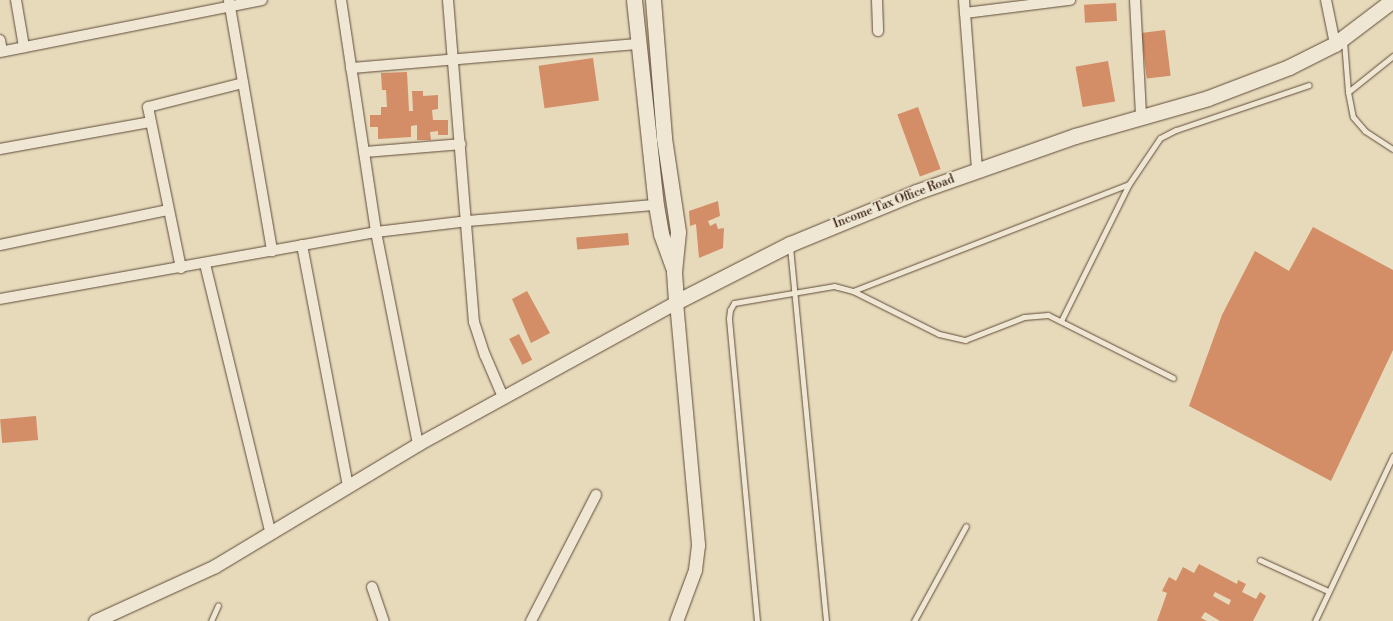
<!DOCTYPE html>
<html>
<head>
<meta charset="utf-8">
<style>
  body { margin:0 }
  #map { position:relative; width:1393px; height:621px; overflow:hidden; background:#e6dabb; font-family:"Libre Bodoni",serif }
  div>[style] { position:absolute }
  .building>* { inset:0; background:#d38d67; transform-origin:0 0 }
  .roads { filter:drop-shadow(0 0 1px #604b39) drop-shadow(0 0 1px #604b39) }
  .service>* { height:5px; margin:-2.5px; padding:0 2.5px; transform-origin:2.5px; border-radius:2.5px; background:#efe7d3 }
  .minor>* { height:10px; margin:-5px; padding:0 5px; transform-origin:5px; border-radius:5px; background:#efe7d3 }
  .tertiary>* { height:13px; margin:-6.5px; padding:0 6.5px; transform-origin:6.5px; border-radius:6.5px; background:#efe7d3 }
  .secondary>* { height:15px; margin:-7.5px; padding:0 7.5px; transform-origin:7.5px; border-radius:7.5px; background:#efe7d3 }
  span { translate:-50% -50%; white-space:nowrap; text-align:center; line-height:1.15; -webkit-text-stroke:3px #efe7d3; paint-order:stroke }
  .street-label { font-size:12px; color:#331b0e }
</style>
</head>
<body>
<div id="map">
  <div class="building">
    <i style="left:1116px;top:3px;width:18px;height:32px;rotate:87deg"></i>
    <i style="left:1165px;top:30px;width:46px;height:24px;rotate:83deg"></i>
    <i style="left:593px;top:58px;width:43px;height:55px;rotate:82deg"></i>
    <i style="left:1108px;top:61px;width:41px;height:33px;rotate:80deg"></i>
    <i style="clip-path:polygon(407px 72px,409px 111px,413px 111px,412px 91px,423px 91px,423px 96px,438px 95px,438px 109px,432px 110px,433px 120px,448px 120px,448px 135px,438px 135px,438px 131px,430px 132px,431px 140px,417px 140px,417px 125px,411px 126px,411px 137px,378px 139px,378px 127px,370px 127px,370px 115px,381px 115px,381px 107px,387px 107px,386px 90px,382px 90px,381px 73px)"></i>
    <i style="left:918px;top:107px;width:66px;height:22px;rotate:70deg"></i>
    <i style="clip-path:polygon(718px 201px,720px 216px,708px 221px,710px 226px,716px 223px,718px 229px,724px 228px,723px 248px,699px 258px,696px 224px,690px 226px,689px 211px)"></i>
    <i style="clip-path:polygon(1313px 227px,1393px 270px,1393px 350px,1331px 481px,1189px 406px,1222px 315px,1255px 251px,1289px 271px)"></i>
    <i style="left:628px;top:233px;width:12px;height:52px;rotate:85deg"></i>
    <i style="clip-path:polygon(527px 291px,550px 333px,531px 343px,512px 299px)"></i>
    <i style="left:519px;top:334px;width:29px;height:11px;rotate:63deg"></i>
    <i style="left:36px;top:416px;width:24px;height:36px;rotate:85deg"></i>
    <i style="clip-path:polygon(evenodd,1199px 564px,1237px 584px,1238px 580px,1246px 584px,1242px 592px,1256px 599px,1260px 592px,1266px 596px,1253px 621px,1220px 621px,1205px 612px,1201px 618px,1207px 621px,1157px 621px,1167px 593px,1162px 591px,1169px 577px,1176px 581px,1183px 567px,1194px 573px,1199px 564px,1215px 592px,1231px 600px,1229px 605px,1213px 596px,1215px 592px)"></i>
  </div>
  <div class="roads">
    <div class="service">
      <i style="left:1344px;top:41px;width:51px;rotate:85.5deg"></i>
      <i style="left:1348px;top:92px;width:25px;rotate:79deg"></i>
      <i style="left:1353px;top:117px;width:18px;rotate:49deg"></i>
      <i style="left:1365px;top:131px;width:33px;rotate:33deg"></i>
      <i style="left:1348px;top:92px;width:58px;rotate:-38.7deg"></i>
      <i style="left:790px;top:247px;width:376px;rotate:84.5deg"></i>
      <i style="left:853px;top:291px;width:296px;rotate:-21.2deg"></i>
      <i style="left:1061px;top:321px;width:153px;rotate:-63.6deg"></i>
      <i style="left:1129px;top:184px;width:55px;rotate:-56deg"></i>
      <i style="left:1160px;top:138px;width:18px;rotate:-27deg"></i>
      <i style="left:1176px;top:130px;width:140px;rotate:-18.7deg"></i>
      <i style="left:1260px;top:560px;width:75px;rotate:24.5deg"></i>
      <i style="left:211px;top:621px;width:17px;rotate:-66deg"></i>
      <i style="left:757px;top:621px;width:304px;rotate:-95.3deg"></i>
      <i style="left:729px;top:318px;width:8px;rotate:-83deg"></i>
      <i style="left:730px;top:310px;width:8px;rotate:-60deg"></i>
      <i style="left:734px;top:303px;width:101px;rotate:-9.6deg"></i>
      <i style="left:834px;top:286px;width:20px;rotate:15deg"></i>
      <i style="left:853px;top:291px;width:96px;rotate:26.6deg"></i>
      <i style="left:939px;top:334px;width:27px;rotate:13deg"></i>
      <i style="left:965px;top:340px;width:63px;rotate:-21.3deg"></i>
      <i style="left:1024px;top:317px;width:24px;rotate:-5deg"></i>
      <i style="left:1048px;top:315px;width:140px;rotate:26.7deg"></i>
      <i style="left:914px;top:621px;width:108px;rotate:-61.3deg"></i>
      <i style="left:1315px;top:621px;width:183px;rotate:-64.7deg"></i>
    </div>
    <div class="minor">
      <i style="left:16px;top:0;width:48px;rotate:80.3deg"></i>
      <i style="left:341px;top:0;width:235px;rotate:81.4deg"></i>
      <i style="left:376px;top:232px;width:216px;rotate:78.8deg"></i>
      <i style="left:448px;top:0;width:323px;rotate:85.4deg"></i>
      <i style="left:474px;top:322px;width:35px;rotate:72deg"></i>
      <i style="left:485px;top:355px;width:46px;rotate:66.8deg"></i>
      <i style="left:877px;top:0;width:31px;rotate:88deg"></i>
      <i style="left:964px;top:0;width:13px;rotate:86deg"></i>
      <i style="left:965px;top:13px;width:106px;rotate:-7.1deg"></i>
      <i style="left:1135px;top:0;width:115px;rotate:87deg"></i>
      <i style="left:1326px;top:0;width:45px;rotate:78.4deg"></i>
      <i style="left:229px;top:1px;width:254px;rotate:80.2deg"></i>
      <i style="left:965px;top:13px;width:157px;rotate:85.6deg"></i>
      <i style="left:0;top:40px;width:11px;rotate:80deg"></i>
      <i style="left:0;top:52px;width:267px;rotate:-11.2deg"></i>
      <i style="left:351px;top:68px;width:288px;rotate:-4.8deg"></i>
      <i style="left:0;top:149px;width:152px;rotate:-10.2deg"></i>
      <i style="left:364px;top:152px;width:97px;rotate:-4.7deg"></i>
      <i style="left:0;top:245px;width:172px;rotate:-11.8deg"></i>
      <i style="left:302px;top:245px;width:245px;rotate:79.2deg"></i>
      <i style="left:205px;top:264px;width:278px;rotate:76.3deg"></i>
      <i style="left:181px;top:268px;width:164px;rotate:-101.6deg"></i>
      <i style="left:148px;top:107px;width:98px;rotate:-14.2deg"></i>
      <i style="left:0;top:299px;width:382px;rotate:-10.1deg"></i>
      <i style="left:376px;top:232px;width:93px;rotate:-6.8deg"></i>
      <i style="left:468px;top:221px;width:189px;rotate:-4.9deg"></i>
      <i style="left:372px;top:587px;width:36px;rotate:71deg"></i>
      <i style="left:531px;top:621px;width:142px;rotate:-62.7deg"></i>
    </div>
    <div class="tertiary">
      <i style="left:95px;top:621px;width:132px;rotate:-24.6deg"></i>
      <i style="left:215px;top:566px;width:237px;rotate:-31deg"></i>
      <i style="left:418px;top:444px;width:294px;rotate:-28.8deg"></i>
      <i style="left:676px;top:302px;width:244px;rotate:84.8deg"></i>
      <i style="left:698px;top:545px;width:25px;rotate:97deg"></i>
      <i style="left:695px;top:570px;width:54px;rotate:110.4deg"></i>
    </div>
    <div class="secondary">
      <i style="left:634px;top:0;width:206px;rotate:83.9deg"></i>
      <i style="left:656px;top:205px;width:29px;rotate:80deg"></i>
      <i style="left:661px;top:234px;width:35px;rotate:70deg"></i>
      <i style="left:653px;top:0;width:138px;rotate:85.4deg"></i>
      <i style="left:664px;top:138px;width:95px;rotate:81.5deg"></i>
      <i style="left:678px;top:232px;width:40px;rotate:95.7deg"></i>
      <i style="left:674px;top:272px;width:30px;rotate:86deg"></i>
      <i style="left:676px;top:302px;width:128px;rotate:-27deg"></i>
      <i style="left:790px;top:244px;width:136px;rotate:-22.4deg"></i>
      <i style="left:916px;top:192px;width:169px;rotate:-19.4deg"></i>
      <i style="left:1075px;top:136px;width:138px;rotate:-15.9deg"></i>
      <i style="left:1208px;top:98px;width:87px;rotate:-20.9deg"></i>
      <i style="left:1289px;top:67px;width:51px;rotate:-26.6deg"></i>
      <i style="left:1335px;top:44px;width:73px;rotate:-37.2deg"></i>
    </div>
  </div>
  <div class="street-label">
    <span style="left:894px;top:202px;rotate:-21deg">Income Tax Office Road</span>
  </div>
</div>
</body>
</html>
